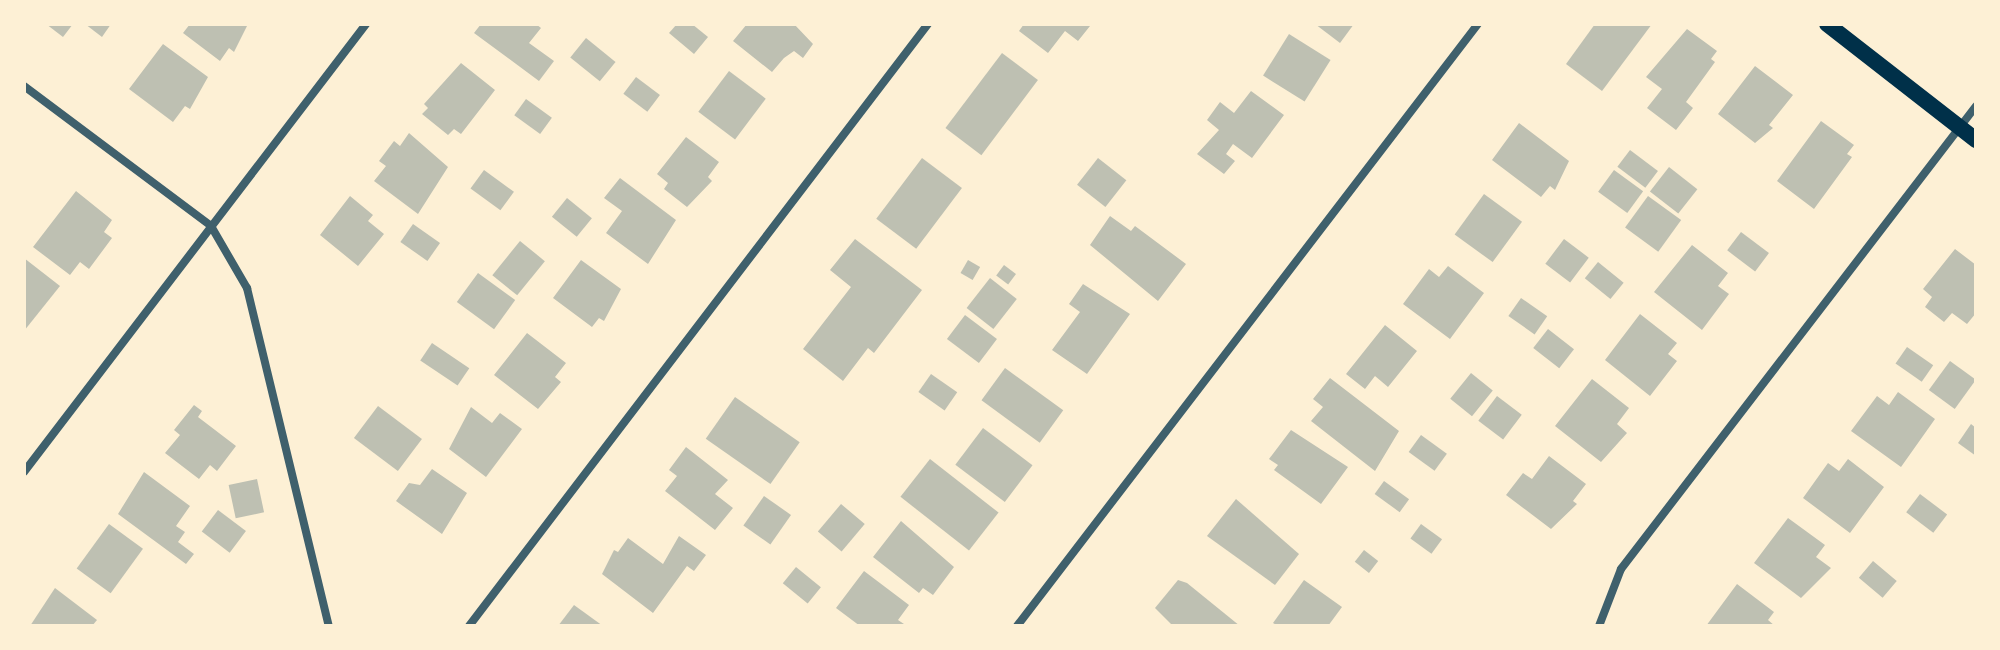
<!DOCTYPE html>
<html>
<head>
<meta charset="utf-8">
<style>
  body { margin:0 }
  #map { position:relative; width:2000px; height:650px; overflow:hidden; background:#fdf0d5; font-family:Karla,sans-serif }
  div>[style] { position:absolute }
  .building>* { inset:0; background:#bec0b2; transform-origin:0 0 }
  .minor>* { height:8px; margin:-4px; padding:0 4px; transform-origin:4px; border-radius:4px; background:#3f606c }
  .secondary>* { height:16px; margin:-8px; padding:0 8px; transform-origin:8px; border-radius:8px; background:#003049 }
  span { translate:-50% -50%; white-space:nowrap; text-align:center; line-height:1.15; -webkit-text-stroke:8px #fdf0d5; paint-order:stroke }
  .frame { position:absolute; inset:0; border:26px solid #fdf0d5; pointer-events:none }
</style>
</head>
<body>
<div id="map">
  <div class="building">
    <i style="clip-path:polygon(46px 24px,73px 24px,63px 37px)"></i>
    <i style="clip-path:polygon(85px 24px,111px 24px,102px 37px)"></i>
    <i style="clip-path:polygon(190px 24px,248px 24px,234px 52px,229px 48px,220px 61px,183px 33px)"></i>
    <i style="clip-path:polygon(481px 24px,536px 24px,541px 28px,529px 43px,554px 61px,539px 81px,474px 33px)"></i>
    <i style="clip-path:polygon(677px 24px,692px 24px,708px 37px,694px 54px,669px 33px)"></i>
    <i style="clip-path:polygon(747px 24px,794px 24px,813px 44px,803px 58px,794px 51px,784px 58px,772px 72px,733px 41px)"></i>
    <i style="clip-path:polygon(1024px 24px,1087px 24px,1090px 26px,1078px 41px,1065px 31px,1048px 53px,1019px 31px)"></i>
    <i style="clip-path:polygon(1315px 24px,1354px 24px,1340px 43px)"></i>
    <i style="clip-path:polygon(1595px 24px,1652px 24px,1602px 91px,1566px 64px)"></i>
    <i style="clip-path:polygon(1687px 29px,1717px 51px,1711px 59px,1715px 62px,1686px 102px,1693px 108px,1676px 130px,1647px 108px,1662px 89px,1646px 77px)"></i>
    <i style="left:1289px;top:34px;width:49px;height:49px;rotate:32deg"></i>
    <i style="left:586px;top:38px;width:38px;height:25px;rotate:39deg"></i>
    <i style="clip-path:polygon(163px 44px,208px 77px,190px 109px,185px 106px,173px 122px,129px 89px)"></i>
    <i style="left:1002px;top:53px;width:45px;height:94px;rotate:37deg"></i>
    <i style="clip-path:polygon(461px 63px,495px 90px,461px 134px,454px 129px,448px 135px,422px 114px,428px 108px,424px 104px)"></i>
    <i style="clip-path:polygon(1755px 66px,1793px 95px,1769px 125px,1773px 128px,1755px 143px,1718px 114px)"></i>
    <i style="left:729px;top:71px;width:46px;height:51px;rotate:37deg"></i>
    <i style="left:636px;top:77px;width:30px;height:21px;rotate:37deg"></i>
    <i style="clip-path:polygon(1251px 91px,1284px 115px,1252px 158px,1233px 144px,1226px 154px,1235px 161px,1224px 174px,1197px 154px,1219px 130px,1207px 120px,1220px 102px,1234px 113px)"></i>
    <i style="left:526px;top:99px;width:32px;height:20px;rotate:36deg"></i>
    <i style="clip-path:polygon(1821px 121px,1854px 145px,1847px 154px,1852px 157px,1814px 209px,1777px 181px)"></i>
    <i style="clip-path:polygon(1519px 123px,1569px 161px,1555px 190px,1550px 186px,1541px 197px,1492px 160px)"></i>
    <i style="clip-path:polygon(409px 133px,448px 167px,418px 214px,374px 181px,386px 166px,379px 161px,394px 141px,400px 146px)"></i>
    <i style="clip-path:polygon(686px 137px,719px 162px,708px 177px,712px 181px,687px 207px,664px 189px,668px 183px,657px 174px)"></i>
    <i style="left:1630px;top:150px;width:35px;height:21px;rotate:37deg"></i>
    <i style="left:922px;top:158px;width:50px;height:76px;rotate:37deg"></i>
    <i style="left:1098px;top:158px;width:36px;height:34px;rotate:38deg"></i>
    <i style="left:1669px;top:167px;width:36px;height:31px;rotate:38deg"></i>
    <i style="left:484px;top:170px;width:37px;height:23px;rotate:36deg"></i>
    <i style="left:1614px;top:170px;width:36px;height:27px;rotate:36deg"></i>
    <i style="clip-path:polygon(620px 178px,676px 220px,648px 264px,606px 233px,622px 211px,604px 198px)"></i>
    <i style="clip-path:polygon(76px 191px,112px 220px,104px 232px,112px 238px,89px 269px,80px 262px,70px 275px,33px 247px)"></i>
    <i style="left:1484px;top:194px;width:47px;height:50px;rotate:36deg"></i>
    <i style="clip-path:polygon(350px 196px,373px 215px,368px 221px,384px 234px,358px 266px,320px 235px)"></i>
    <i style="left:1648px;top:196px;width:41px;height:39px;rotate:36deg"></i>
    <i style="left:567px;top:198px;width:32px;height:24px;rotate:39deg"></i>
    <i style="clip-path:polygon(1110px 216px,1131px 231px,1135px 226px,1186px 264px,1158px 301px,1090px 245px)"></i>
    <i style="left:413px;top:224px;width:33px;height:22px;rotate:35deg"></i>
    <i style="left:1741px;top:232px;width:35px;height:23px;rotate:37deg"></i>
    <i style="clip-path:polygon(855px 239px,922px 290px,874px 353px,868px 348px,843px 381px,803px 349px,851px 287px,830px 270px)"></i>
    <i style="left:1564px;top:239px;width:31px;height:31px;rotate:37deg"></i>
    <i style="left:520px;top:241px;width:32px;height:44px;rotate:39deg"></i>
    <i style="clip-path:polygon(1692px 245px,1728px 273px,1718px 286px,1729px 294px,1702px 330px,1654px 292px)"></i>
    <i style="clip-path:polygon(1955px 249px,1976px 265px,1976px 313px,1967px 324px,1952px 313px,1944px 322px,1925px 307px,1932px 297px,1923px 289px)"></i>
    <i style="clip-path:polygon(24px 258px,60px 286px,24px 331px)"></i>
    <i style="clip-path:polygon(581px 260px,621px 289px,604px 321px,599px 318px,592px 327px,553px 298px)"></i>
    <i style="left:968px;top:260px;width:14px;height:15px;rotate:30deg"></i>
    <i style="left:1598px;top:262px;width:33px;height:21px;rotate:39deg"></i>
    <i style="left:1004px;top:265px;width:15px;height:13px;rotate:37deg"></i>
    <i style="clip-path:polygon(1448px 266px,1484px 293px,1450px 339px,1403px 304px,1429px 269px,1439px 277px)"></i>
    <i style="left:478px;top:273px;width:46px;height:36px;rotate:36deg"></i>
    <i style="left:990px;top:278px;width:34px;height:38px;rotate:38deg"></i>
    <i style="clip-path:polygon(1083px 284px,1130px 314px,1087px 374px,1052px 350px,1080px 312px,1069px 304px)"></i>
    <i style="left:1521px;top:298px;width:32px;height:22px;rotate:35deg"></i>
    <i style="clip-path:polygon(1640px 314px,1677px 343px,1668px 354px,1677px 361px,1650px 396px,1605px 360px)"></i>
    <i style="left:965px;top:315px;width:40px;height:30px;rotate:37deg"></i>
    <i style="clip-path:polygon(1385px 325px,1417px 351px,1388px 387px,1375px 376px,1365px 389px,1346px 374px)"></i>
    <i style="left:1548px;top:329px;width:33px;height:24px;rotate:38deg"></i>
    <i style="clip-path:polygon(527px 333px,566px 363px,555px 377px,561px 382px,538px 409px,494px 375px)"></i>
    <i style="left:432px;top:343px;width:45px;height:21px;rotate:34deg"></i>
    <i style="left:1907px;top:347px;width:32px;height:20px;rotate:35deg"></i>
    <i style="left:1950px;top:361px;width:32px;height:36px;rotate:36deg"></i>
    <i style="left:1005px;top:368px;width:72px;height:40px;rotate:36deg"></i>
    <i style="left:1471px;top:373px;width:28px;height:33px;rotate:39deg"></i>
    <i style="left:931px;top:374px;width:32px;height:22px;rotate:35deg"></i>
    <i style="clip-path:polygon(1330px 378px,1399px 431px,1375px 471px,1311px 421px,1323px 407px,1313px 399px)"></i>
    <i style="clip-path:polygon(1592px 379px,1629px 408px,1617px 424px,1627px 433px,1601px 462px,1555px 426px)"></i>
    <i style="clip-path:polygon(1898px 392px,1935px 419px,1901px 467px,1851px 431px,1877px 396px,1889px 405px)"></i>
    <i style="left:1497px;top:396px;width:31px;height:31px;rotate:37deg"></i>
    <i style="left:735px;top:397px;width:79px;height:51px;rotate:35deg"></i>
    <i style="clip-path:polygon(194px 405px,202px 411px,198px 417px,236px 446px,217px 471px,210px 465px,199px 479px,165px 453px,180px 435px,174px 430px)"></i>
    <i style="left:378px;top:406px;width:55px;height:40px;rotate:37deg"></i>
    <i style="clip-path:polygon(471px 407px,492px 423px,500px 413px,522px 429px,486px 477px,449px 449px)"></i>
    <i style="clip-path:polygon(1971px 424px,1976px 428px,1976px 456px,1958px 443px)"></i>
    <i style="left:983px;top:428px;width:62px;height:46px;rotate:37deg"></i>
    <i style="clip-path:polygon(1291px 430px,1348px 467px,1321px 504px,1274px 470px,1278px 465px,1269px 459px)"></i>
    <i style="left:1421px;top:435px;width:32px;height:21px;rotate:36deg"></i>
    <i style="clip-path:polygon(686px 447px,728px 480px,715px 494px,733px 508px,715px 530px,665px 491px,677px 476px,669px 470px)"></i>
    <i style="clip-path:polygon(1549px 456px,1586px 484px,1573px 501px,1577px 504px,1551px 529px,1506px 495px,1523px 473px,1532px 479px)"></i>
    <i style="left:930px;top:459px;width:87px;height:48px;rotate:38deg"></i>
    <i style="clip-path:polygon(1848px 459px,1884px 487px,1850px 533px,1803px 498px,1828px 463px,1839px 471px)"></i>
    <i style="clip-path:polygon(432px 469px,467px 493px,442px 534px,396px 501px,409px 483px,420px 485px)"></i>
    <i style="clip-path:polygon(144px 472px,190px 506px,176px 526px,185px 532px,178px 542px,194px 554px,186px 564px,118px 514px)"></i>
    <i style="left:257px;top:479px;width:34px;height:29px;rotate:78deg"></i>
    <i style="left:1384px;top:481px;width:31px;height:16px;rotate:36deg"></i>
    <i style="left:1920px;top:494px;width:34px;height:23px;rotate:37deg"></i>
    <i style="left:764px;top:496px;width:33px;height:36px;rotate:35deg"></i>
    <i style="clip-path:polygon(1236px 499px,1299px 554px,1275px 585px,1207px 536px)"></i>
    <i style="left:841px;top:504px;width:31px;height:36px;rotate:40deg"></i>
    <i style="left:218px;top:510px;width:35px;height:27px;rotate:37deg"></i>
    <i style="clip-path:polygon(1788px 518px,1825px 545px,1816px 557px,1831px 568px,1801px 598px,1754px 563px)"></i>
    <i style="clip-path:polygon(901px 521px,954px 567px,933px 595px,923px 588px,919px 593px,873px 557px)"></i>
    <i style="left:109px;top:524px;width:42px;height:55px;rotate:36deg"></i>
    <i style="left:1421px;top:524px;width:26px;height:18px;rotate:36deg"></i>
    <i style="clip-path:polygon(679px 536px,706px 555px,694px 571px,687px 566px,653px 613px,602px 574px,614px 550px,618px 552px,628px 538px,663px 564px)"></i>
    <i style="left:1364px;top:550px;width:18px;height:15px;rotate:38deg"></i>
    <i style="left:1873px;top:561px;width:31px;height:22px;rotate:40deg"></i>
    <i style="left:796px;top:567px;width:32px;height:21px;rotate:39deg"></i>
    <i style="clip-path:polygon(864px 571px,909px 605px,898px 620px,907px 626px,860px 626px,836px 608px)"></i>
    <i style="clip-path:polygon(1178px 580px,1187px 583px,1240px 626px,1173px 626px,1155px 608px)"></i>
    <i style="clip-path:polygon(1304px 580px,1342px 607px,1328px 626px,1278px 626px,1273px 623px)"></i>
    <i style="clip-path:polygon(1737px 584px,1774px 612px,1768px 620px,1775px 626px,1706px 626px)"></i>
    <i style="clip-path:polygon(55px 588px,97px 620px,92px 626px,30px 626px)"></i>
    <i style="clip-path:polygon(574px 605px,603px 626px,558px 626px)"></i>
  </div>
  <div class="minor">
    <i style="left:24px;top:86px;width:234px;rotate:36.8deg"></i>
    <i style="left:211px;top:226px;width:72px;rotate:59.9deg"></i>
    <i style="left:247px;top:288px;width:348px;rotate:76.4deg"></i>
    <i style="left:24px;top:472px;width:564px;rotate:-52.64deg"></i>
    <i style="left:469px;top:626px;width:757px;rotate:-52.68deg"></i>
    <i style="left:1017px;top:626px;width:758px;rotate:-52.56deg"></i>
    <i style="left:1599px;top:626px;width:61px;rotate:-68.9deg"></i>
    <i style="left:1621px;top:569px;width:583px;rotate:-52.52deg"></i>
  </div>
  <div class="secondary">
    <i style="left:1827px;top:24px;width:189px;rotate:37.9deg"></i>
  </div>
  <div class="frame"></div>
</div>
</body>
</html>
